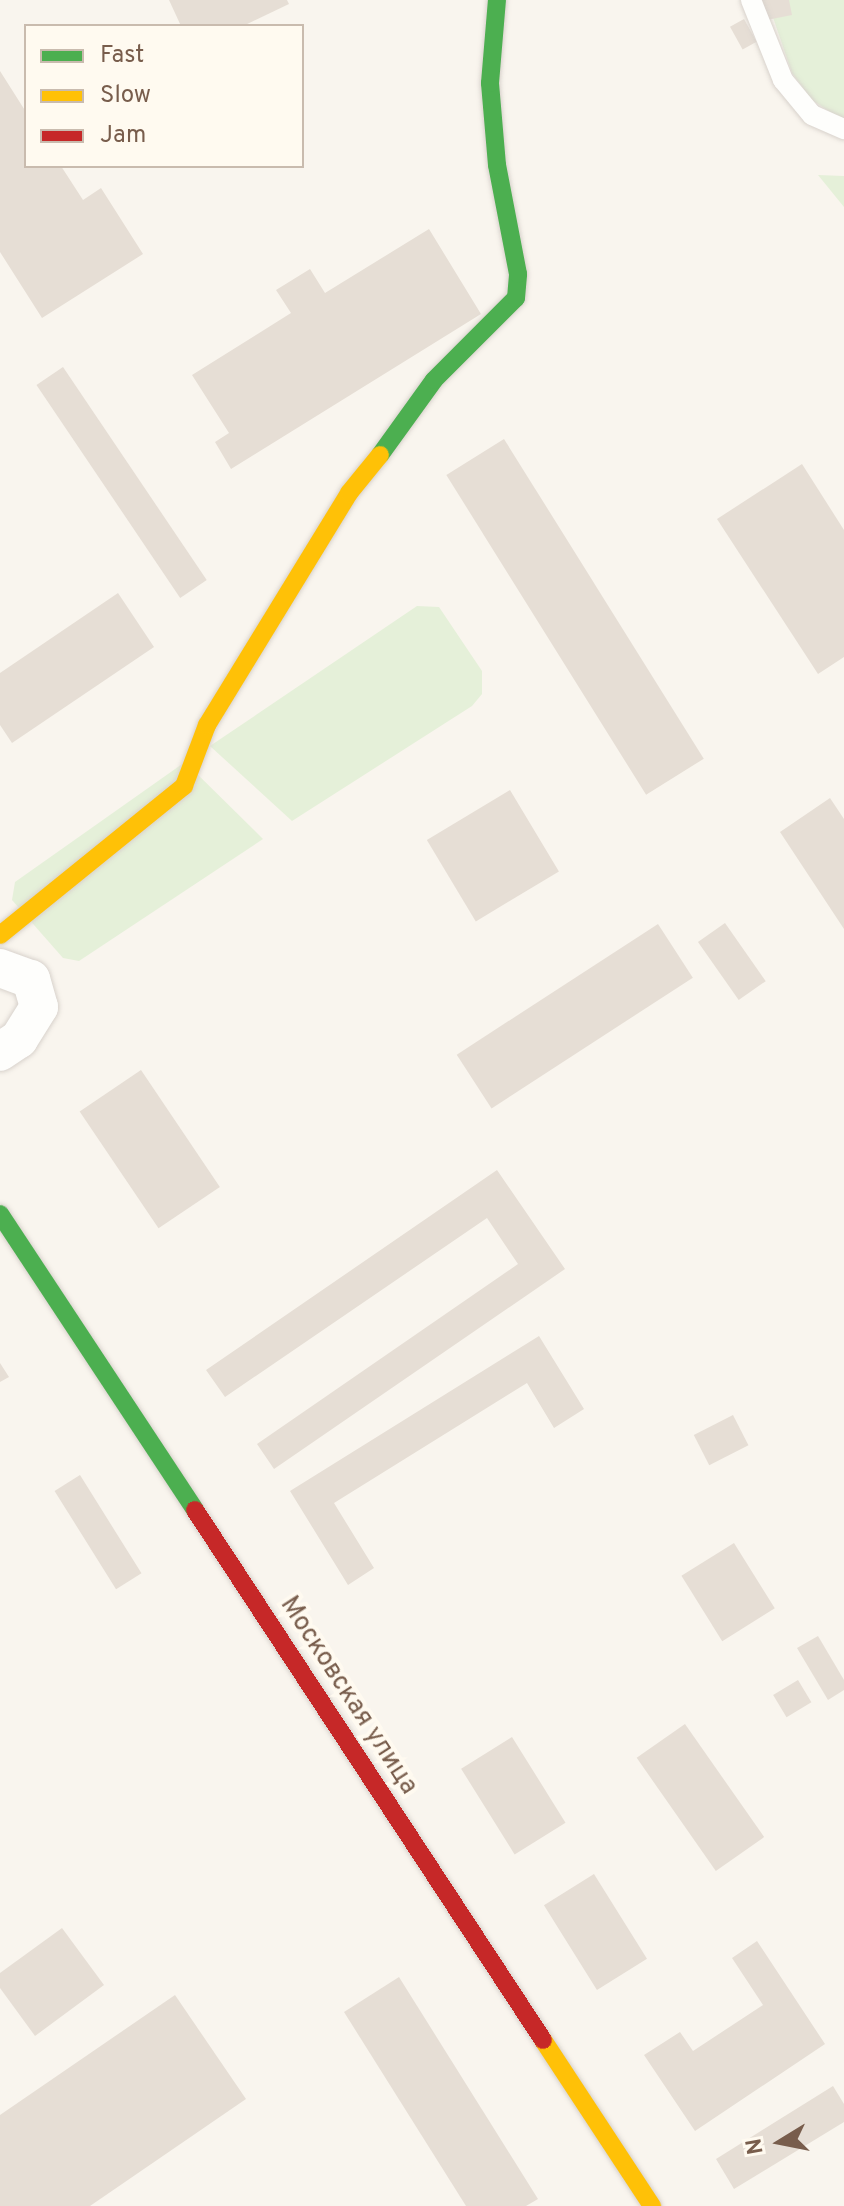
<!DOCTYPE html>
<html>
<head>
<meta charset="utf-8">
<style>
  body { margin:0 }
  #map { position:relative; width:844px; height:2206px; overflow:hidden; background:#f9f5ee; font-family:Overpass,sans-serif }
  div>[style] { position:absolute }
  .green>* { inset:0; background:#e5f0d9 }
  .building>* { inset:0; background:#e6ded5; transform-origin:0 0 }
  .roads { filter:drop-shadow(0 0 2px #d8d2cc) drop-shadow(0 0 2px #d8d2cc) }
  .lane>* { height:20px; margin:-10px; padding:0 10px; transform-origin:10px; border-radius:10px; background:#fefefc }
  .street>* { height:38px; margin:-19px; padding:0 19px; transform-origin:19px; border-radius:19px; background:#fefefc }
  .fast>* { height:18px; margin:-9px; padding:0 9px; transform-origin:9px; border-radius:9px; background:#4caf50 }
  .slow>* { height:18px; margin:-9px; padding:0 9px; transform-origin:9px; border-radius:9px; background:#ffc107 }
  .jam>* { height:18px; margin:-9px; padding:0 9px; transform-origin:9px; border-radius:9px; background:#c62828 }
  span { translate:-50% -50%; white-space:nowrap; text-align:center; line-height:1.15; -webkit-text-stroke:8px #fffaf0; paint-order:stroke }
  .street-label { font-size:26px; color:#785d4c }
  .legend { position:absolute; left:24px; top:24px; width:280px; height:144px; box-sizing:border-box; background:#fffaf0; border:2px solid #c9bbae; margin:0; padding:10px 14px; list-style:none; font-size:24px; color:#785d4c }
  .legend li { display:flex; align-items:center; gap:16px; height:40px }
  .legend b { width:40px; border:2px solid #c9bbae }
  .north { position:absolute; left:740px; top:2102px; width:80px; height:80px; -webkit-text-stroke:6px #fffaf0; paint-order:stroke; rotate:260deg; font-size:22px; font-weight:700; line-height:32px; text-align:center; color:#785d4c }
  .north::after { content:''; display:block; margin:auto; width:28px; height:36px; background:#785d4c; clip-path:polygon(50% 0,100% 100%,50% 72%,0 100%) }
</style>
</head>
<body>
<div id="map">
  <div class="green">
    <i style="clip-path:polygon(767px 0,844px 0,844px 121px,812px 100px,792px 73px)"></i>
    <i style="clip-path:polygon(818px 175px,844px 176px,844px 207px)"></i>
    <i style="clip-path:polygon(417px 606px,439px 607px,482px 671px,482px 694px,472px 706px,292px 821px,210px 746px)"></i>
    <i style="clip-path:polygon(185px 762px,263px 839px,79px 961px,63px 958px,12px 900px,15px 882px)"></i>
  </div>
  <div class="building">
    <i style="clip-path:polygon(169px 0,287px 0,289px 4px,243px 26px,181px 26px)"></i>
    <i style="clip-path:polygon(762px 0,789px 0,792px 15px,767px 20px)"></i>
    <i style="left:744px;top:19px;width:26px;height:16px;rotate:61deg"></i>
    <i style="clip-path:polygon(0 71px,26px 112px,26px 166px,61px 166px,83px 200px,101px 188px,143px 254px,42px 318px,0 252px)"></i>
    <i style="clip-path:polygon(429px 229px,481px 314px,231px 469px,215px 442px,229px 433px,192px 375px,291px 313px,276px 290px,310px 269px,325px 293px)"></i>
    <i style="left:63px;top:367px;width:257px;height:32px;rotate:56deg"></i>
    <i style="left:504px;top:439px;width:377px;height:68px;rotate:58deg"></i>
    <i style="clip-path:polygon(802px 464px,844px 530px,844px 657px,818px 674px,717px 519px)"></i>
    <i style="clip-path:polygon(118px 593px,154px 647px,12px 743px,0 725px,0 673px)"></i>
    <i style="left:510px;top:790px;width:95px;height:97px;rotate:59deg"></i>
    <i style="clip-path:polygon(830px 798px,844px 819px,844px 929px,780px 832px)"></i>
    <i style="left:725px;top:923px;width:71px;height:33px;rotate:55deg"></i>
    <i style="left:658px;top:924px;width:64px;height:240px;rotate:57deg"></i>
    <i style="left:141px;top:1070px;width:141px;height:74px;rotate:56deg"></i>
    <i style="clip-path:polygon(497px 1170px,565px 1269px,274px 1469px,257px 1444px,518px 1264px,487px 1218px,225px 1397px,206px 1370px)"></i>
    <i style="clip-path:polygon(539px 1336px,584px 1409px,554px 1428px,527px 1383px,334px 1503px,374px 1568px,348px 1585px,290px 1491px)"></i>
    <i style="clip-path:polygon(0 1363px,9px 1377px,0 1382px)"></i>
    <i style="left:733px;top:1415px;width:34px;height:44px;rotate:63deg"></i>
    <i style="left:80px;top:1475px;width:116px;height:30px;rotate:58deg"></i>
    <i style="left:734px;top:1543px;width:77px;height:62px;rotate:58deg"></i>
    <i style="clip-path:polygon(818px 1636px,844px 1680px,844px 1690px,828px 1700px,797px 1648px)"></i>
    <i style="left:798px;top:1680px;width:26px;height:29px;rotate:59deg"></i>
    <i style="left:685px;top:1724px;width:138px;height:59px;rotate:55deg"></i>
    <i style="left:512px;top:1737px;width:101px;height:60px;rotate:58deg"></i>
    <i style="left:594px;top:1874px;width:100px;height:59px;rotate:58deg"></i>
    <i style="clip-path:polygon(62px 1928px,104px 1985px,35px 2036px,0 1988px,0 1973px)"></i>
    <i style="clip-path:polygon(757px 1941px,825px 2044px,695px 2131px,644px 2055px,680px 2032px,693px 2051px,763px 2005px,732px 1958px)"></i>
    <i style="clip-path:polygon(399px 1977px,538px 2199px,526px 2206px,466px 2206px,344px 2012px)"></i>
    <i style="clip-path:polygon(175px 1995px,246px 2099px,90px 2206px,0 2206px,0 2115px)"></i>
    <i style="clip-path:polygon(833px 2086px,844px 2104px,844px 2122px,734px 2189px,716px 2159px)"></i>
  </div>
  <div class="roads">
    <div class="lane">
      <i style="left:751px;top:0;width:86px;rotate:68.2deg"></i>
      <i style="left:783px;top:80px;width:45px;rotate:50.4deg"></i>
      <i style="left:812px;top:115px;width:35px;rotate:24deg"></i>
    </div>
    <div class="street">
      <i style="left:0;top:968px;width:33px;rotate:20deg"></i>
      <i style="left:31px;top:979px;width:29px;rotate:74deg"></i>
      <i style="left:39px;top:1007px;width:38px;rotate:122deg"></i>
      <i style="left:19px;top:1039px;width:23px;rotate:146deg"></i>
    </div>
    <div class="fast">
      <i style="left:380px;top:455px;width:92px;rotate:-54.2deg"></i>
      <i style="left:434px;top:380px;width:116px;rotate:-45deg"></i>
      <i style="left:516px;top:298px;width:24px;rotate:-85deg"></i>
      <i style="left:518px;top:274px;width:111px;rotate:-100.9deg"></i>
      <i style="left:497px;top:165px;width:82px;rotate:-94.9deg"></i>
      <i style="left:490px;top:83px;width:83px;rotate:-85.2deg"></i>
      <i style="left:0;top:1214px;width:354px;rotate:56.6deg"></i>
    </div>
    <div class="slow">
      <i style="left:0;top:935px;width:237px;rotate:-39deg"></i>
      <i style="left:184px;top:786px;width:65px;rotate:-69.3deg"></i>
      <i style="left:207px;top:725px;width:272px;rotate:-58.5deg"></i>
      <i style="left:349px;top:493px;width:49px;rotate:-50.8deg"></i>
      <i style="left:543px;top:2040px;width:199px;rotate:56.7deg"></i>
    </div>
    <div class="jam">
      <i style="left:195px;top:1510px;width:634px;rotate:56.71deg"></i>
    </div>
  </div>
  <div class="street-label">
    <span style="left:348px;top:1696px;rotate:57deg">Московская улица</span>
  </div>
  <ul class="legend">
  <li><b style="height:10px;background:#4caf50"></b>Fast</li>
  <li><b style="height:10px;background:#ffc107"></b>Slow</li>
  <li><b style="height:10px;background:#c62828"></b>Jam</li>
  </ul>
  <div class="north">N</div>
</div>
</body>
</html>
